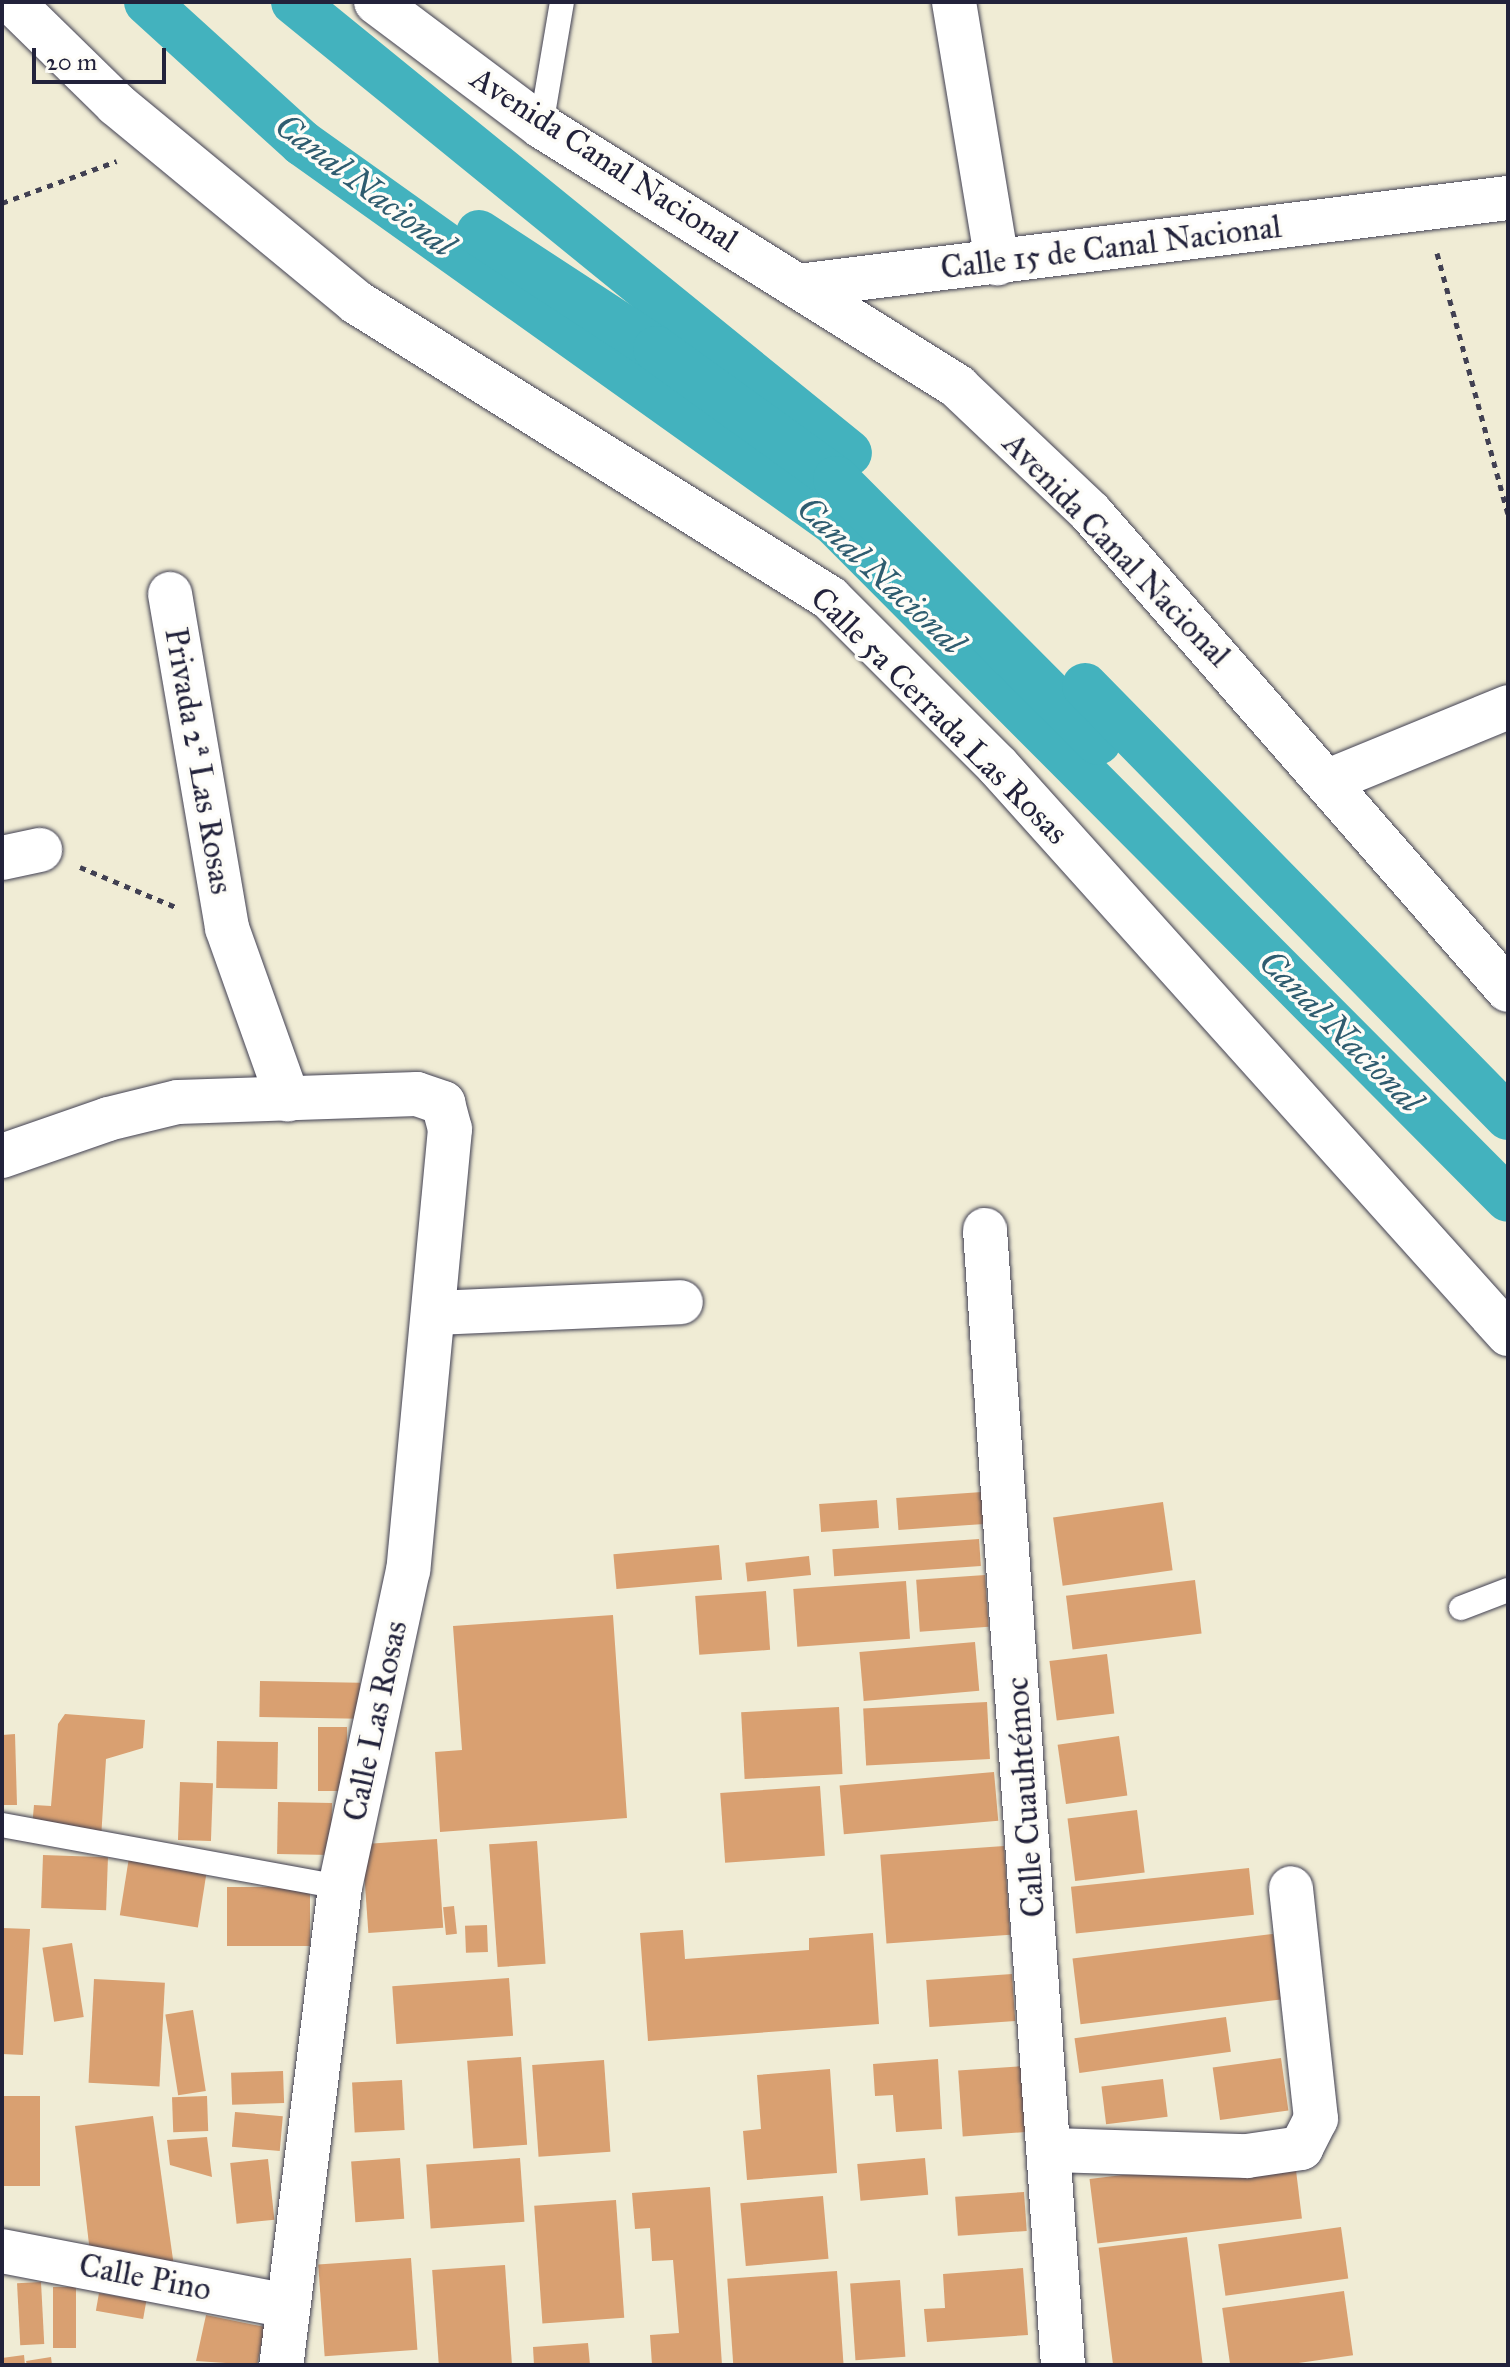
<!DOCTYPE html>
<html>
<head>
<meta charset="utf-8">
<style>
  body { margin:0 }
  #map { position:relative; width:1510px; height:2367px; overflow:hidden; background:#f0ecd5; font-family:"IM FELL Great Primer",serif }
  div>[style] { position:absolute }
  .canal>* { height:46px; margin:-23px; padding:0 23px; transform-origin:23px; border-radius:23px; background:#43b2be }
  .building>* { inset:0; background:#d9a071; transform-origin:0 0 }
  .path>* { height:5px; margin-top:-2.5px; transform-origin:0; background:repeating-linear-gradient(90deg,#414052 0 6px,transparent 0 12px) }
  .roads { filter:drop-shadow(0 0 2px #414052) drop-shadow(0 0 2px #414052) }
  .lane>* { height:24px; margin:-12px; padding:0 12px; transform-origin:12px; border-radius:12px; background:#fff }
  .street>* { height:44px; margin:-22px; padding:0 22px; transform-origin:22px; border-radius:22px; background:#fff }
  .secondary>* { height:44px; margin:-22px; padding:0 22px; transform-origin:22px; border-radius:22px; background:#fff }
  span { translate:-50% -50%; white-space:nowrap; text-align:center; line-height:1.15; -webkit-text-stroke:7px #fdfcf7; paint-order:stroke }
  .street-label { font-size:32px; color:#22223b }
  .water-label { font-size:34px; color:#2f5c6f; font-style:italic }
  .frame { position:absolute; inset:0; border:4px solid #22223b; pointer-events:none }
  .scale { position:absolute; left:32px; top:48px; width:134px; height:36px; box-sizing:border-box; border:4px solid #22223b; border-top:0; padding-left:10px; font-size:24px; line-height:28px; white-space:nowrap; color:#22223b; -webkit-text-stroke:6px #fdfcf7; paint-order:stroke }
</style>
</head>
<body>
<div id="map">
  <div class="canal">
    <i style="left:147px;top:2px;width:210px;rotate:42.3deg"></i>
    <i style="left:302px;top:143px;width:653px;rotate:35.47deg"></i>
    <i style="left:834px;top:522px;width:955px;rotate:45.13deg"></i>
    <i style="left:294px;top:2px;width:715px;rotate:39.1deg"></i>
    <i style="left:479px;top:233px;width:212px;rotate:33.2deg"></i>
    <i style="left:656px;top:349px;width:222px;rotate:35.8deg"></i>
    <i style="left:836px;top:479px;width:371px;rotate:45.1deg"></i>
    <i style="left:1085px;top:686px;width:604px;rotate:45.54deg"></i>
  </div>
  <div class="building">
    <i style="left:982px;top:1492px;width:32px;height:86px;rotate:86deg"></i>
    <i style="left:877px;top:1500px;width:28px;height:58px;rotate:86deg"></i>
    <i style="left:1163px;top:1502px;width:69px;height:111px;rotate:82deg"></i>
    <i style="left:979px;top:1539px;width:27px;height:147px;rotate:86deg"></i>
    <i style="left:719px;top:1545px;width:35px;height:106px;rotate:85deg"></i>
    <i style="left:809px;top:1556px;width:19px;height:64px;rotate:84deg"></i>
    <i style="left:985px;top:1575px;width:52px;height:69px;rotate:86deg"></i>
    <i style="left:1195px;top:1580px;width:54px;height:130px;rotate:83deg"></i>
    <i style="left:906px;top:1581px;width:58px;height:113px;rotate:86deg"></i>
    <i style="left:766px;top:1591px;width:59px;height:71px;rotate:86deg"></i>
    <i style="clip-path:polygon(613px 1615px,627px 1818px,440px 1832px,435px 1752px,462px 1750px,453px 1626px)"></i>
    <i style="left:975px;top:1642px;width:49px;height:116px;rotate:85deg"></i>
    <i style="left:1107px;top:1654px;width:60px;height:58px;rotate:83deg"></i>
    <i style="left:260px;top:1681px;width:100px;height:36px;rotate:1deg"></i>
    <i style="left:987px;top:1702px;width:57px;height:124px;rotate:87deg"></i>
    <i style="left:839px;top:1707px;width:67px;height:98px;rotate:87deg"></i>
    <i style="clip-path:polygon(65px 1714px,145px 1720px,143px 1748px,106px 1759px,101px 1839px,32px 1827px,34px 1805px,51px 1806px,58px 1724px)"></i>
    <i style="left:318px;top:1727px;width:29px;height:64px"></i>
    <i style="clip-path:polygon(15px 1734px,17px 1805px,2px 1805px,2px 1735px)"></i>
    <i style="left:1119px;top:1736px;width:60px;height:62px;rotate:82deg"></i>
    <i style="left:217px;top:1741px;width:61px;height:47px;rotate:1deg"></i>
    <i style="left:994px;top:1772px;width:49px;height:155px;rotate:85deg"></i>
    <i style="left:180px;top:1782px;width:33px;height:58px;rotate:2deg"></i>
    <i style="left:820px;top:1786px;width:70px;height:100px;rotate:86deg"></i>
    <i style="left:278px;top:1802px;width:54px;height:52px;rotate:1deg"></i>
    <i style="left:1137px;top:1810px;width:63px;height:70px;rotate:83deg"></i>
    <i style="left:437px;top:1839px;width:89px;height:75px;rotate:86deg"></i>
    <i style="left:537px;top:1841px;width:123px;height:48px;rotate:86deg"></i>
    <i style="left:1004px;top:1846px;width:89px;height:124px;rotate:86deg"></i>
    <i style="left:130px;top:1851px;width:79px;height:65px;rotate:9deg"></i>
    <i style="left:43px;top:1855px;width:65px;height:53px;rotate:2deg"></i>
    <i style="left:1249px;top:1868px;width:47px;height:179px;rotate:84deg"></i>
    <i style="left:227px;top:1887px;width:83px;height:59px"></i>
    <i style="left:454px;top:1906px;width:28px;height:11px;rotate:84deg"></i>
    <i style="left:487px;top:1925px;width:27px;height:22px;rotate:88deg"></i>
    <i style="clip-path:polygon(2px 1928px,30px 1929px,23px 2055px,2px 2054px)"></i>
    <i style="clip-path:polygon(683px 1930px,685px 1959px,809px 1950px,809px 1938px,873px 1933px,879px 2024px,648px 2041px,640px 1933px)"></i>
    <i style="left:1273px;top:1934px;width:66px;height:202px;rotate:83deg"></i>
    <i style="left:72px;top:1943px;width:75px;height:30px;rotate:81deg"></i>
    <i style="left:1012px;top:1974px;width:47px;height:86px;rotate:86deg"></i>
    <i style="left:509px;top:1978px;width:58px;height:117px;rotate:86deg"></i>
    <i style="left:94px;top:1979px;width:71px;height:104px;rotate:3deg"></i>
    <i style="left:193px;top:2010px;width:82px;height:28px;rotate:81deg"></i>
    <i style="left:1226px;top:2017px;width:35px;height:153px;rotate:82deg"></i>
    <i style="left:521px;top:2057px;width:88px;height:54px;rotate:86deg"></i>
    <i style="left:1281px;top:2058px;width:53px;height:69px;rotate:82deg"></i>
    <i style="clip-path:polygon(938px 2059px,942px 2129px,896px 2132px,893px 2095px,875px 2096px,873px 2064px)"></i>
    <i style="left:604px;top:2060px;width:92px;height:72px;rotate:86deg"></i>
    <i style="left:1024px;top:2066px;width:66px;height:66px;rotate:86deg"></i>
    <i style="clip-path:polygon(830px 2069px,837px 2173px,747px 2180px,743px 2131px,761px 2129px,757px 2075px)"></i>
    <i style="left:283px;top:2071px;width:32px;height:52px;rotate:88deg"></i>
    <i style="left:1163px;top:2079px;width:38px;height:62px;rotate:83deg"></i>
    <i style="left:402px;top:2080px;width:50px;height:50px;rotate:87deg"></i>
    <i style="left:40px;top:2096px;width:90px;height:38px;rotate:90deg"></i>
    <i style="left:207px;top:2096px;width:35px;height:35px;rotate:88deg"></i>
    <i style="left:235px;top:2112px;width:48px;height:35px;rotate:5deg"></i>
    <i style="clip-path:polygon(153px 2116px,175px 2274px,91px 2261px,75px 2126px)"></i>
    <i style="clip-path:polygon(207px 2137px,212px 2177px,170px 2165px,167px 2140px)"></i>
    <i style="left:1294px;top:2154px;width:65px;height:206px;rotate:83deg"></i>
    <i style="left:400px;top:2158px;width:61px;height:49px;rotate:86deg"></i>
    <i style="left:520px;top:2158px;width:64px;height:94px;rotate:86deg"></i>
    <i style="left:925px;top:2158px;width:37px;height:68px;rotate:85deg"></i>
    <i style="left:268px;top:2159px;width:61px;height:38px;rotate:84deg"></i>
    <i style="clip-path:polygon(710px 2187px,722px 2365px,652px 2365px,650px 2335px,679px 2333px,673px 2260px,652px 2261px,650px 2228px,635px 2229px,632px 2193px)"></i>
    <i style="left:1024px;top:2192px;width:39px;height:69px;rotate:86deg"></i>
    <i style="left:823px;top:2196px;width:63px;height:83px;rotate:85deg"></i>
    <i style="left:616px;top:2200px;width:118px;height:82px;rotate:86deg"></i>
    <i style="left:1341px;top:2227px;width:52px;height:124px;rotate:82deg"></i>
    <i style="left:1187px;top:2237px;width:129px;height:89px;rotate:83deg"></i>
    <i style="left:411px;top:2258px;width:92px;height:93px;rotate:86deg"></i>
    <i style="left:505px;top:2265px;width:100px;height:73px;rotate:86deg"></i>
    <i style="clip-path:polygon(1023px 2268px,1028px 2335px,927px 2342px,924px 2309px,945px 2308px,943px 2274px)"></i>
    <i style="left:837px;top:2271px;width:94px;height:110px;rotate:86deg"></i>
    <i style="left:900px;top:2280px;width:77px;height:50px;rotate:86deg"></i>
    <i style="left:41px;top:2282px;width:62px;height:24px;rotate:87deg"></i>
    <i style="left:53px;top:2287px;width:23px;height:61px"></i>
    <i style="left:1344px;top:2291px;width:65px;height:123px;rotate:82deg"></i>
    <i style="left:99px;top:2293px;width:48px;height:18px;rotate:10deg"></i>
    <i style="clip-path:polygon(206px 2315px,265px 2327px,257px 2365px,196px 2361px)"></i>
    <i style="clip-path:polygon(588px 2343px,590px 2365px,534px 2365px,533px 2347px)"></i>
    <i style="clip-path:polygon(24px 2355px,25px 2365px,2px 2365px,2px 2358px)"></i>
    <i style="clip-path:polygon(51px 2357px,52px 2365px,27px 2365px,26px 2361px)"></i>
  </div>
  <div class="path">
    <i style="left:2px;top:203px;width:122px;rotate:-20.1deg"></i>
    <i style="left:1437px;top:253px;width:270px;rotate:74.8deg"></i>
    <i style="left:80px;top:867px;width:106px;rotate:22.7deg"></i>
  </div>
  <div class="roads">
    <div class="lane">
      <i style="left:541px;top:126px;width:126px;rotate:-80.4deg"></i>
      <i style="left:1461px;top:1608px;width:50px;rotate:-21deg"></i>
      <i style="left:2px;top:1825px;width:344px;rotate:10.4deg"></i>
    </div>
    <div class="street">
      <i style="left:12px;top:2px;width:146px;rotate:44.4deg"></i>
      <i style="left:116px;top:104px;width:311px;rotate:39.5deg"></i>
      <i style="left:356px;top:302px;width:559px;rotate:31.98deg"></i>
      <i style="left:830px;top:598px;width:236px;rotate:45deg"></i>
      <i style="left:997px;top:765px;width:765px;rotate:48.07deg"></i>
      <i style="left:954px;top:2px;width:265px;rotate:80.6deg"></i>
      <i style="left:798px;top:286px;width:715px;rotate:-7.07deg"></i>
      <i style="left:170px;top:594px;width:339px;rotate:80.3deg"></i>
      <i style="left:227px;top:928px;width:182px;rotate:70.4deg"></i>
      <i style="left:1328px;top:781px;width:195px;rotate:-22.3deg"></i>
      <i style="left:2px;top:858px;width:39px;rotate:-12deg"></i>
      <i style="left:2px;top:1156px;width:112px;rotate:-19.2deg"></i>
      <i style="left:108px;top:1119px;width:72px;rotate:-13.7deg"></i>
      <i style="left:178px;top:1102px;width:239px;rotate:-1.9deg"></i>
      <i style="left:417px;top:1094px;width:28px;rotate:19deg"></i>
      <i style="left:443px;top:1103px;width:27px;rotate:75deg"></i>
      <i style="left:450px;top:1129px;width:443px;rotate:95.4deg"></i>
      <i style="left:408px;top:1570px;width:324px;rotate:102.1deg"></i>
      <i style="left:340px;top:1887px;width:482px;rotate:97deg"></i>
      <i style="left:985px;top:1230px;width:1138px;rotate:86.07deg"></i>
      <i style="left:434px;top:1313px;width:247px;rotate:-2.5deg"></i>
      <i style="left:1052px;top:2150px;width:195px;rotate:1.8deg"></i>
      <i style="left:1247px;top:2156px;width:55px;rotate:-8.4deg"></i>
      <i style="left:1301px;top:2148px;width:33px;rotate:-63deg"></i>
      <i style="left:1316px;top:2119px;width:232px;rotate:-96.2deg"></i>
      <i style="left:2px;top:2251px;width:291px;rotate:10.9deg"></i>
    </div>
    <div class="secondary">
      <i style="left:376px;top:2px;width:206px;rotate:36.9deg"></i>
      <i style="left:541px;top:126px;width:492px;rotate:32deg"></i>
      <i style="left:958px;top:387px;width:182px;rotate:43.4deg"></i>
      <i style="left:1090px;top:512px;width:635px;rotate:48.83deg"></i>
    </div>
  </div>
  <div class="street-label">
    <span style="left:604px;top:160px;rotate:33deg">Avenida Canal Nacional</span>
    <span style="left:1111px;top:248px;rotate:-7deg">Calle 15 de Canal Nacional</span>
    <span style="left:1116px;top:550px;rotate:46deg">Avenida Canal Nacional</span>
    <span style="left:939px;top:716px;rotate:45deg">Calle 5a Cerrada Las Rosas</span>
    <span style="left:198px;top:761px;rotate:80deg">Privada 2ª Las Rosas</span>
    <span style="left:376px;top:1721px;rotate:-78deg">Calle Las Rosas</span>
    <span style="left:1026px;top:1797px;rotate:-94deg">Calle Cuauhtémoc</span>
    <span style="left:145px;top:2278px;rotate:11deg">Calle Pino</span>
  </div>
  <div class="water-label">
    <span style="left:365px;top:185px;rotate:37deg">Canal Nacional</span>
    <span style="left:881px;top:575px;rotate:43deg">Canal Nacional</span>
    <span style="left:1341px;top:1031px;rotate:45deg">Canal Nacional</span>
  </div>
  <div class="frame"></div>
  <div class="scale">20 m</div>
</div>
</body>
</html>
